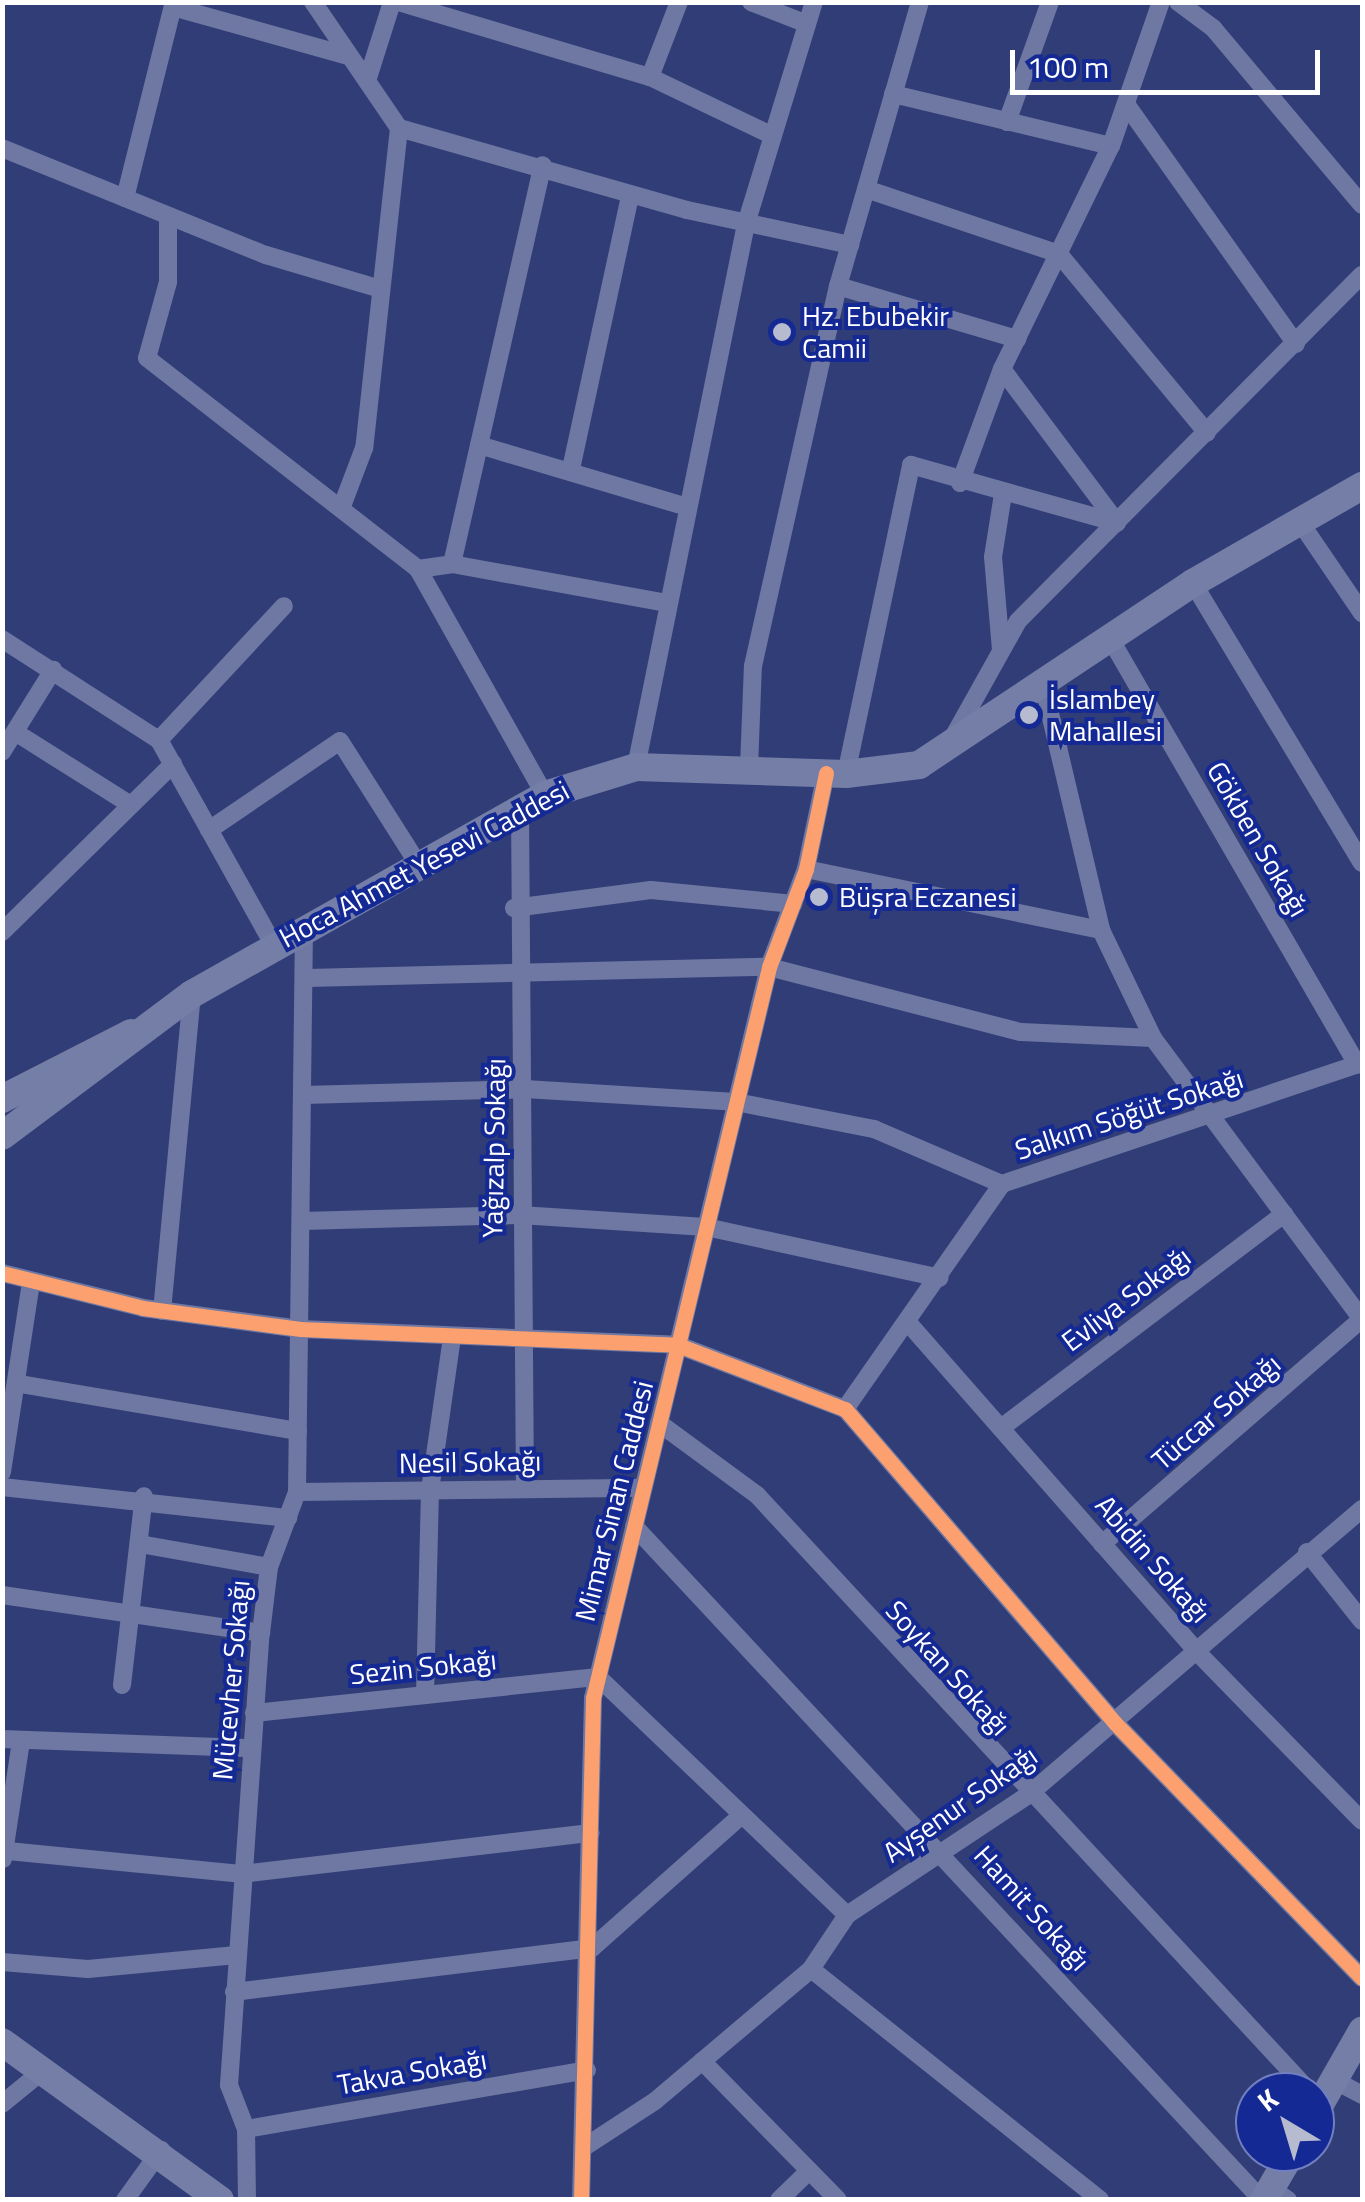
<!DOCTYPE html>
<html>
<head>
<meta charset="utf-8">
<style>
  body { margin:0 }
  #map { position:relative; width:1365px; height:2202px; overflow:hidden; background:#313d77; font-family:"Titillium Web",sans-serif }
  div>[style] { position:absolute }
  .minor>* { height:18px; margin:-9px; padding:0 9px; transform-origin:9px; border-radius:9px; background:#6f78a2 }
  .secondary>* { height:28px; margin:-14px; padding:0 14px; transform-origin:14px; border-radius:14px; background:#757ea6 }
  .cycleway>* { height:15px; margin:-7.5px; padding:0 7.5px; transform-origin:7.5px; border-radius:7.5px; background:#fca06f }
  .dots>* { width:28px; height:28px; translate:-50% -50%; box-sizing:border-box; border:5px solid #142994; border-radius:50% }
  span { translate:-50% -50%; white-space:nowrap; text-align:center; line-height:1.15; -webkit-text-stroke:8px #142994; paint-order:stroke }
  .poi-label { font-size:28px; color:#fff }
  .left { translate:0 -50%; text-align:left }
  .street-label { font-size:28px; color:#fff }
  .frame { position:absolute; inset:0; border:5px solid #fff; pointer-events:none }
  .north { position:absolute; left:1235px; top:2072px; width:100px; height:100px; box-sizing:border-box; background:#142994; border:2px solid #727fbf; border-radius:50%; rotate:322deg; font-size:28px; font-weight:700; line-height:40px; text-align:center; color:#fff }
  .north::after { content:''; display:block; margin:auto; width:35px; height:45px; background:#b7bbcf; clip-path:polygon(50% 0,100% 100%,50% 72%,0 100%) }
  .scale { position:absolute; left:1010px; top:50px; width:310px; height:45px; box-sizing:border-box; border:5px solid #fff; border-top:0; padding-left:12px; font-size:30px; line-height:35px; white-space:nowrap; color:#fff; -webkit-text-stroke:8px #142994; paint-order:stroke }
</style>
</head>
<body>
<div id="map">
  <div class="minor">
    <i style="left:313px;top:2px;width:153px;rotate:55.7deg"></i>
    <i style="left:399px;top:128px;width:322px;rotate:96.2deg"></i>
    <i style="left:364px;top:448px;width:65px;rotate:110.7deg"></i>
    <i style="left:398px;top:2px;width:263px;rotate:16.6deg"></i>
    <i style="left:650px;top:77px;width:134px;rotate:25.6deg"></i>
    <i style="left:751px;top:2px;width:60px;rotate:21.4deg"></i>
    <i style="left:1178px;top:2px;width:44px;rotate:36.6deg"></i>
    <i style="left:1213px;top:28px;width:231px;rotate:49.9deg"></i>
    <i style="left:173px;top:7px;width:183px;rotate:15.6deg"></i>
    <i style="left:650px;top:77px;width:80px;rotate:-68.9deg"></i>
    <i style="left:367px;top:81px;width:83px;rotate:-72.4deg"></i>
    <i style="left:893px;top:94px;width:224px;rotate:13.4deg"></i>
    <i style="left:1126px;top:104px;width:294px;rotate:54.7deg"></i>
    <i style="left:1007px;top:122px;width:127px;rotate:-70.3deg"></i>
    <i style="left:399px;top:128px;width:299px;rotate:15.9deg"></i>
    <i style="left:687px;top:210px;width:167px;rotate:12.1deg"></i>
    <i style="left:2px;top:148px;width:285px;rotate:22.1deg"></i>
    <i style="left:266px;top:255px;width:120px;rotate:16.5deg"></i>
    <i style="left:866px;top:189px;width:204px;rotate:18.6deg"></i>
    <i style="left:1059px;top:254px;width:232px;rotate:50.4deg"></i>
    <i style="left:125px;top:198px;width:202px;rotate:-76deg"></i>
    <i style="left:168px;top:216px;width:66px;rotate:90deg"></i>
    <i style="left:168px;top:282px;width:79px;rotate:105.4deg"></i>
    <i style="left:147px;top:358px;width:343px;rotate:37.9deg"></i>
    <i style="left:418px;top:569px;width:34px;rotate:-8deg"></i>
    <i style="left:452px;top:564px;width:219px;rotate:10.3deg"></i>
    <i style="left:838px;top:286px;width:187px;rotate:16.5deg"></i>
    <i style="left:1002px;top:369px;width:192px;rotate:53.2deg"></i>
    <i style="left:479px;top:445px;width:217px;rotate:16.6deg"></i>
    <i style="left:571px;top:469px;width:280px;rotate:-77.8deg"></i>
    <i style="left:960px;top:483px;width:121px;rotate:-69.8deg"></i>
    <i style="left:1002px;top:369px;width:248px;rotate:-64deg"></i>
    <i style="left:1111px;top:146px;width:152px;rotate:-70.9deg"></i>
    <i style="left:1298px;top:519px;width:114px;rotate:55.8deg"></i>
    <i style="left:452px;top:564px;width:409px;rotate:-77.2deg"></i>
    <i style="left:418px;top:569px;width:259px;rotate:60.7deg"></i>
    <i style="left:1193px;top:583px;width:327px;rotate:58.9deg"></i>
    <i style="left:2px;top:639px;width:187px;rotate:32.8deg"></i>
    <i style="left:159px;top:740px;width:234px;rotate:60.8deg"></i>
    <i style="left:1111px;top:640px;width:491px;rotate:59.9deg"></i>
    <i style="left:1001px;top:650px;width:93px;rotate:-94.9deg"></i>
    <i style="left:993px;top:557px;width:64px;rotate:-81deg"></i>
    <i style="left:1044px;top:688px;width:249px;rotate:76.7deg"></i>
    <i style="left:1101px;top:930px;width:120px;rotate:64.3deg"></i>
    <i style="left:1153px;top:1038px;width:350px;rotate:53.4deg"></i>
    <i style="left:15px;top:732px;width:137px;rotate:32.2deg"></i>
    <i style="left:159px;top:740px;width:183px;rotate:-47deg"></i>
    <i style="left:951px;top:741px;width:137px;rotate:-60.8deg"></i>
    <i style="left:1018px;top:621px;width:488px;rotate:-45.2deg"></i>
    <i style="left:2px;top:752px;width:97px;rotate:-58.1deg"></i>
    <i style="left:636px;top:767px;width:554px;rotate:-78.55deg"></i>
    <i style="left:746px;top:224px;width:232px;rotate:-73deg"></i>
    <i style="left:749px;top:768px;width:102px;rotate:-87.8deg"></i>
    <i style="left:753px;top:666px;width:389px;rotate:-77.4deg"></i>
    <i style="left:838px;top:286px;width:296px;rotate:-73.9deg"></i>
    <i style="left:846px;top:774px;width:316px;rotate:-78.1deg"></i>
    <i style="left:911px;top:465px;width:214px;rotate:15.7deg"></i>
    <i style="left:520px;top:808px;width:681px;rotate:89.58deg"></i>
    <i style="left:209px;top:830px;width:158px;rotate:-34.2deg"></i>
    <i style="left:340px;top:741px;width:146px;rotate:57.6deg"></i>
    <i style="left:806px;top:869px;width:301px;rotate:11.7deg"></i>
    <i style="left:514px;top:908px;width:138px;rotate:-7.5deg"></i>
    <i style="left:651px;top:890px;width:143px;rotate:5.6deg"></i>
    <i style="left:2px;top:932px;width:240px;rotate:-44.5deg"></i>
    <i style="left:308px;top:978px;width:461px;rotate:-1.4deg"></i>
    <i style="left:769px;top:967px;width:260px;rotate:14.5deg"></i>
    <i style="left:1021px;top:1032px;width:132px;rotate:2.6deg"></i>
    <i style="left:303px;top:1095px;width:222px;rotate:-1.5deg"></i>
    <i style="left:525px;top:1089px;width:211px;rotate:3.5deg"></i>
    <i style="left:736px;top:1102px;width:141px;rotate:11.1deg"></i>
    <i style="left:874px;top:1129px;width:139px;rotate:23.3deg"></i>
    <i style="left:302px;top:1221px;width:218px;rotate:-1.6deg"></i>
    <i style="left:520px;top:1215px;width:186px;rotate:3.7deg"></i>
    <i style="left:706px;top:1227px;width:239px;rotate:12.3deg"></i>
    <i style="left:2px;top:1273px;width:145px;rotate:13.9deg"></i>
    <i style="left:143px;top:1308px;width:159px;rotate:7.6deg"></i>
    <i style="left:301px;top:1329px;width:377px;rotate:2.4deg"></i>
    <i style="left:678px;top:1345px;width:179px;rotate:21deg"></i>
    <i style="left:845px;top:1409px;width:414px;rotate:49.3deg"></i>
    <i style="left:1115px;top:1723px;width:355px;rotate:45.9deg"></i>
    <i style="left:162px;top:1311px;width:318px;rotate:-84.6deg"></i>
    <i style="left:911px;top:1326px;width:436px;rotate:48.7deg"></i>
    <i style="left:1199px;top:1654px;width:233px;rotate:45.7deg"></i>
    <i style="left:20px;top:1384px;width:282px;rotate:9.6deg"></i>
    <i style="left:845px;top:1409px;width:274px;rotate:-55.1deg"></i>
    <i style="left:1002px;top:1184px;width:380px;rotate:-18.6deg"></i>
    <i style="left:659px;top:1423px;width:122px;rotate:36.3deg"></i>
    <i style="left:757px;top:1495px;width:814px;rotate:47.19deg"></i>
    <i style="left:1001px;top:1428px;width:355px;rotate:-37.1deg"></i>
    <i style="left:2px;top:1472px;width:191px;rotate:-81.3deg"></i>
    <i style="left:2px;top:1487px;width:288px;rotate:6.2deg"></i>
    <i style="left:297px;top:1492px;width:346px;rotate:-0.7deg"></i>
    <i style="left:634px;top:1526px;width:921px;rotate:47.02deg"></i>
    <i style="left:140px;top:1544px;width:131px;rotate:10.1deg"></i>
    <i style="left:1102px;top:1544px;width:344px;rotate:-40.9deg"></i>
    <i style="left:1307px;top:1552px;width:88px;rotate:51.4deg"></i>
    <i style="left:2px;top:1595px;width:262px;rotate:8.3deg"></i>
    <i style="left:122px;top:1685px;width:190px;rotate:-83.4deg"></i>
    <i style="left:425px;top:1695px;width:205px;rotate:-88.6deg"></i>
    <i style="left:430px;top:1490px;width:155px;rotate:-81.8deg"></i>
    <i style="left:254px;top:1713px;width:346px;rotate:-6deg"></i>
    <i style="left:598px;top:1677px;width:344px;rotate:43.7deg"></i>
    <i style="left:847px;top:1915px;width:216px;rotate:-33.5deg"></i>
    <i style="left:1027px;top:1796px;width:441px;rotate:-40.6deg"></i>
    <i style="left:2px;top:1739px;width:250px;rotate:2.1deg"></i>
    <i style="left:8px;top:1851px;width:234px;rotate:5.6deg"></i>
    <i style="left:241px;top:1874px;width:352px;rotate:-6.7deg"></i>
    <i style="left:3px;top:1859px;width:118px;rotate:-81.3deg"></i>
    <i style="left:2px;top:1962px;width:86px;rotate:4.7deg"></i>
    <i style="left:88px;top:1969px;width:149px;rotate:-5.4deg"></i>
    <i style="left:811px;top:1969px;width:370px;rotate:38.6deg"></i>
    <i style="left:234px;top:1992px;width:361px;rotate:-7deg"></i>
    <i style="left:592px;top:1948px;width:200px;rotate:-41.6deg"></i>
    <i style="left:702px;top:2061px;width:194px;rotate:45.6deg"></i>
    <i style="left:1334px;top:2080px;width:32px;rotate:28deg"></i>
    <i style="left:2px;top:2104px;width:55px;rotate:-39.1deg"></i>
    <i style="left:246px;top:2129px;width:346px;rotate:-9.8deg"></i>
    <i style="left:583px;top:2148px;width:86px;rotate:-33.1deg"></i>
    <i style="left:655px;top:2101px;width:204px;rotate:-40.2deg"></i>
    <i style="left:811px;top:1969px;width:65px;rotate:-56.3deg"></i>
    <i style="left:1271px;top:2188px;width:21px;rotate:35deg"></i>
    <i style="left:125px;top:2200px;width:62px;rotate:-54.2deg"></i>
    <i style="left:247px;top:2200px;width:71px;rotate:-90.8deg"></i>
    <i style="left:246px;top:2129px;width:47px;rotate:-111.1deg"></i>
    <i style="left:229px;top:2085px;width:453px;rotate:-86deg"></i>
    <i style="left:261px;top:1633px;width:66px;rotate:-83.1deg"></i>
    <i style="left:269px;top:1567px;width:80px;rotate:-69.5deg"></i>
    <i style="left:297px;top:1492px;width:566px;rotate:-89.29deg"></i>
    <i style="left:581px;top:2200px;width:502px;rotate:-88.63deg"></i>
    <i style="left:593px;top:1698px;width:752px;rotate:-76.46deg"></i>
    <i style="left:769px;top:967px;width:105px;rotate:-69.3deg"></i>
    <i style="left:806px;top:869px;width:98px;rotate:-78.2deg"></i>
    <i style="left:779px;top:2200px;width:42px;rotate:-44deg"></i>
  </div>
  <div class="secondary">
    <i style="left:2px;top:1099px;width:145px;rotate:-27.1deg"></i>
    <i style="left:2px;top:1136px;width:237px;rotate:-36.8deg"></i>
    <i style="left:192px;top:994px;width:405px;rotate:-29.4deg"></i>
    <i style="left:545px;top:795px;width:95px;rotate:-17.1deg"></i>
    <i style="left:636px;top:767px;width:210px;rotate:1.9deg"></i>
    <i style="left:846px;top:774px;width:74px;rotate:-7deg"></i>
    <i style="left:919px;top:765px;width:329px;rotate:-33.6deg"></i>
    <i style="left:1193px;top:583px;width:195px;rotate:-29.9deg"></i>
    <i style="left:2px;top:2042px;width:269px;rotate:35.9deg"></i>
    <i style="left:1315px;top:2113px;width:95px;rotate:-60.2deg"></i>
    <i style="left:1264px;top:2200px;width:56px;rotate:-59.7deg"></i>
  </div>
  <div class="cycleway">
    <i style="left:2px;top:1273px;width:145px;rotate:13.9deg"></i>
    <i style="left:143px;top:1308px;width:159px;rotate:7.6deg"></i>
    <i style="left:301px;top:1329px;width:377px;rotate:2.4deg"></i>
    <i style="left:678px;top:1345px;width:179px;rotate:21deg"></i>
    <i style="left:845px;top:1409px;width:414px;rotate:49.3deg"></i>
    <i style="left:1115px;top:1723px;width:355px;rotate:45.9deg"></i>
    <i style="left:581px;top:2200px;width:502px;rotate:-88.63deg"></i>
    <i style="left:593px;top:1698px;width:752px;rotate:-76.46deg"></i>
    <i style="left:769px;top:967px;width:105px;rotate:-69.3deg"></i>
    <i style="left:806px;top:869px;width:98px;rotate:-78.2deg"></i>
  </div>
  <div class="dots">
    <i style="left:782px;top:332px;background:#b7bbcf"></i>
    <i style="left:1029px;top:715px;background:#b7bbcf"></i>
    <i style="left:819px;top:897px;background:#b7bbcf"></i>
  </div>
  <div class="poi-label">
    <span class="left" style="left:802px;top:332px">Hz. Ebubekir<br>Camii</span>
    <span class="left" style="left:1049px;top:715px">İslambey<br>Mahallesi</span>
    <span class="left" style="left:839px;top:897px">Büşra Eczanesi</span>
  </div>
  <div class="street-label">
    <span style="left:1258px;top:839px;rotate:60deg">Gökben Sokağı</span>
    <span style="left:424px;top:864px;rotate:-28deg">Hoca Ahmet Yesevi Caddesi</span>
    <span style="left:1129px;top:1114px;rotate:-18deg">Salkım Söğüt Sokağı</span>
    <span style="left:494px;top:1148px;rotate:-89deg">Yağızalp Sokağı</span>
    <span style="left:1126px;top:1299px;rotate:-37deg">Evliya Sokağı</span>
    <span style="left:1216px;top:1412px;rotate:-41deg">Tüccar Sokağı</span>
    <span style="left:470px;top:1462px;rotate:-1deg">Nesil Sokağı</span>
    <span style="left:614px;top:1501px;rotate:-76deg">Mimar Sinan Caddesi</span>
    <span style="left:1153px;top:1559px;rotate:49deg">Abidin Sokağı</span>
    <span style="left:423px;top:1667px;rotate:-6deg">Sezin Sokağı</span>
    <span style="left:948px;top:1668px;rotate:48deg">Soykan Sokağı</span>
    <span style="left:231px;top:1680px;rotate:-85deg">Mücevher Sokağı</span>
    <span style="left:960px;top:1804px;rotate:-35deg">Ayşenur Sokağı</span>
    <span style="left:1032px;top:1908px;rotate:48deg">Hamit Sokağı</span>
    <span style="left:412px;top:2072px;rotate:-10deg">Takva Sokağı</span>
  </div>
  <div class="frame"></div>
  <div class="north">K</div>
  <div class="scale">100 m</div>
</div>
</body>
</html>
